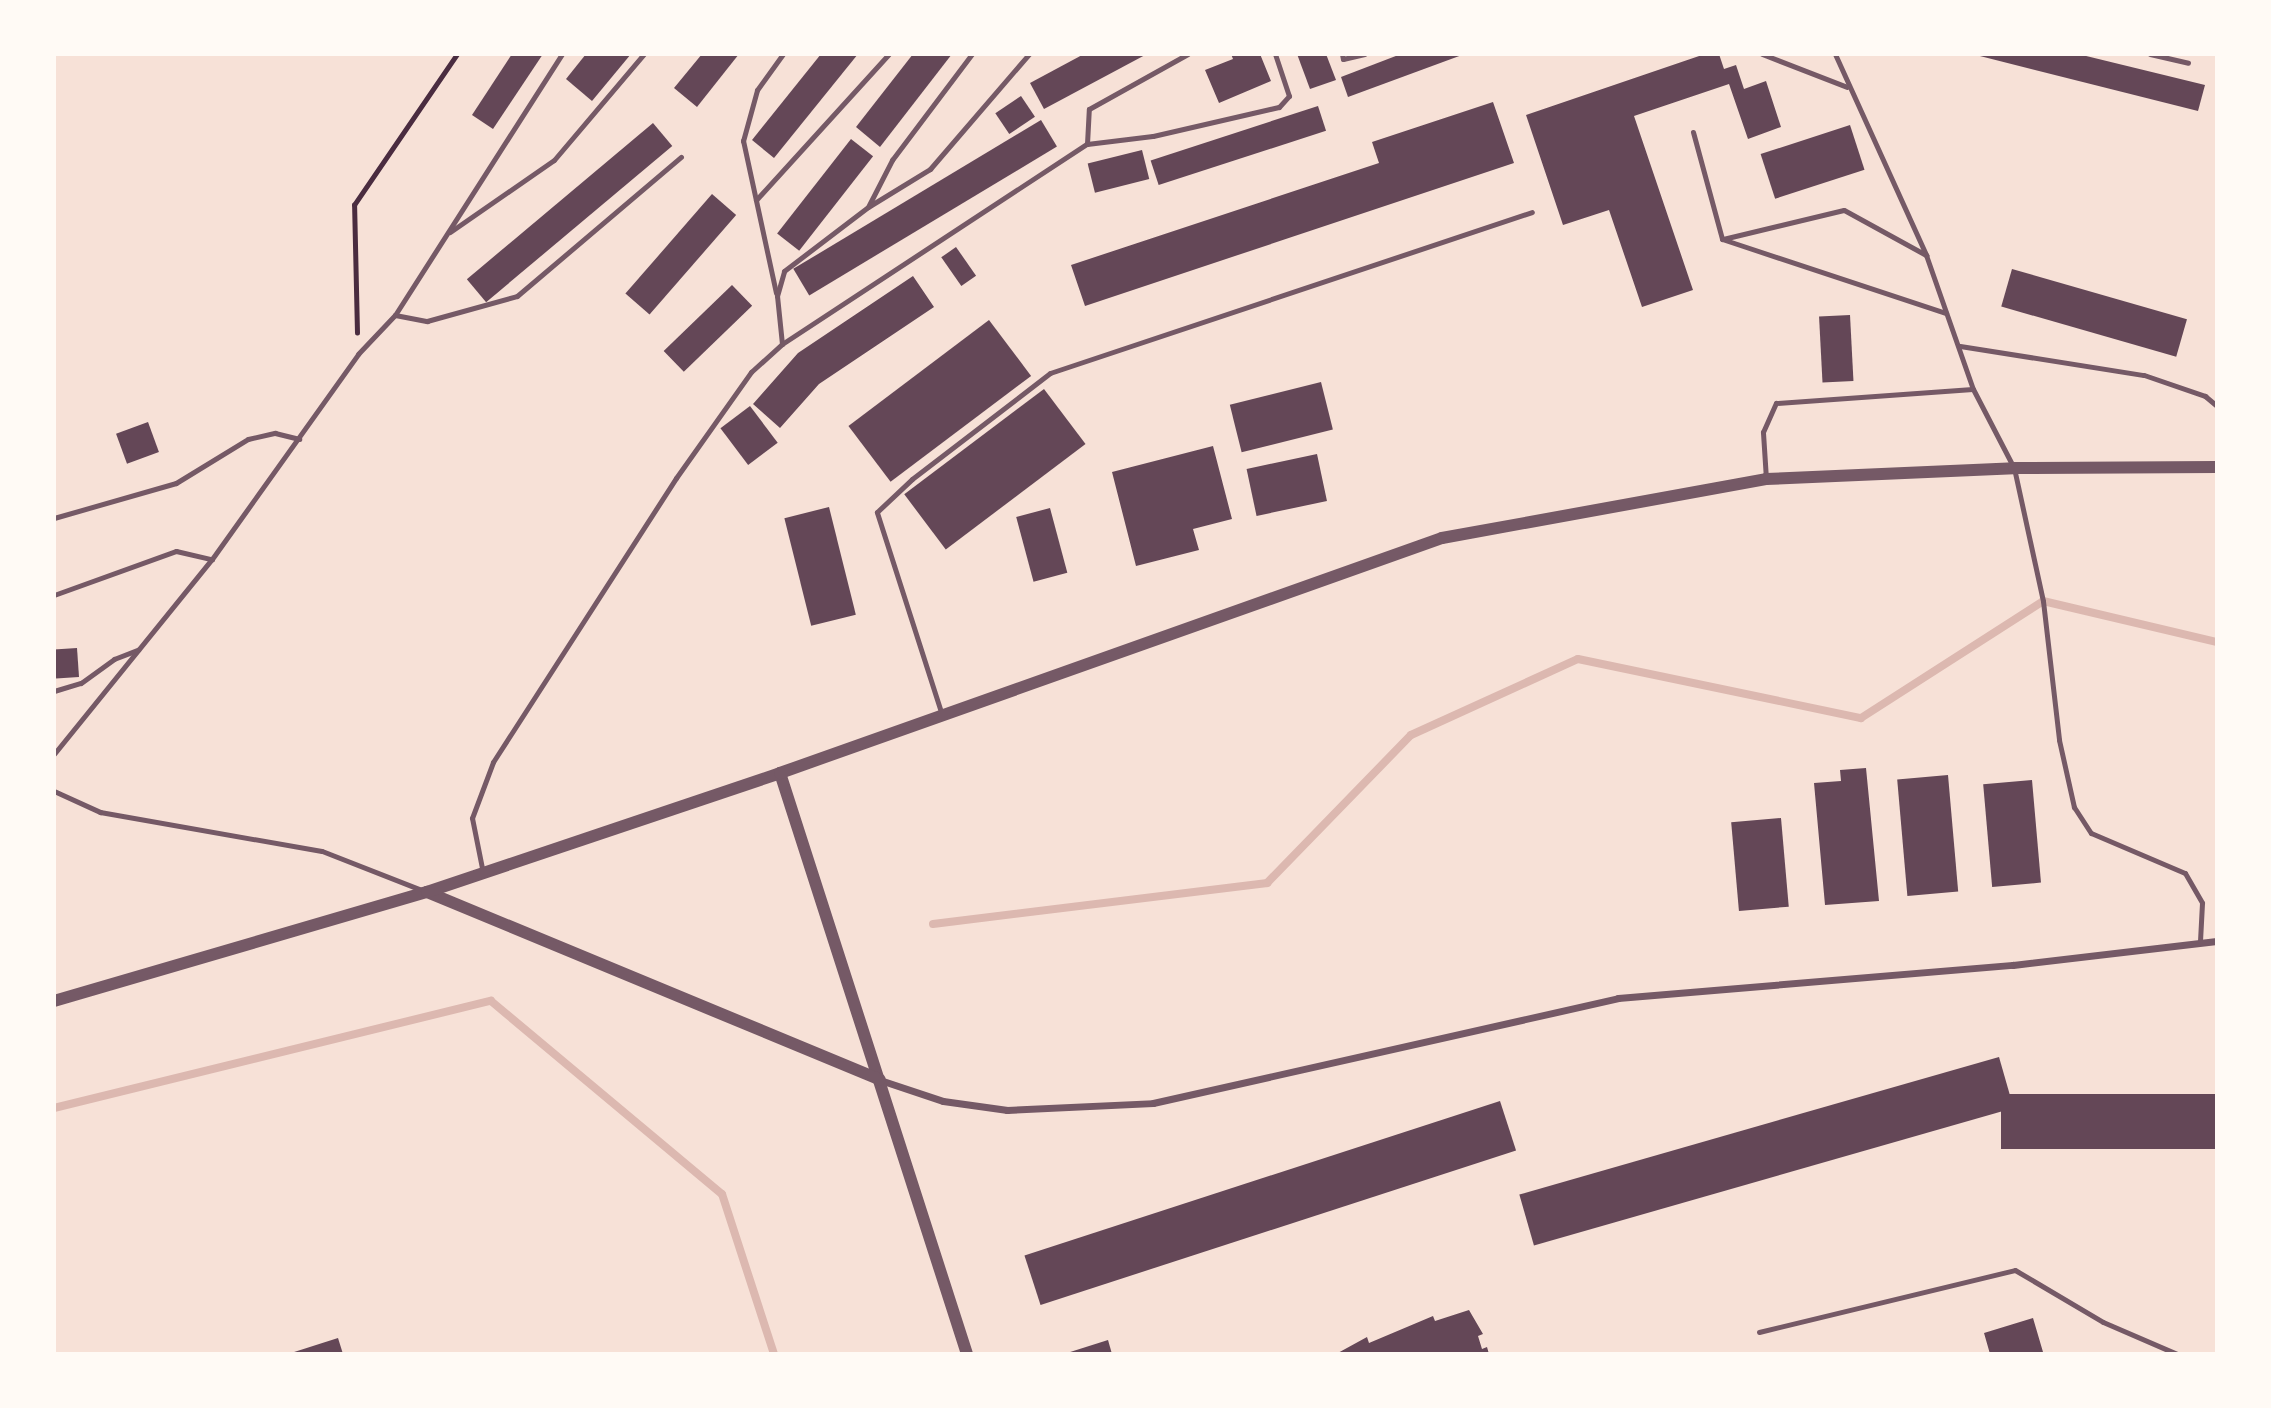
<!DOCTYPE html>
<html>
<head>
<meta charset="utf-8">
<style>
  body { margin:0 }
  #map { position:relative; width:2271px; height:1408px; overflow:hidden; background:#f7e1d7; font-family:Overpass,sans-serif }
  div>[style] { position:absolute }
  .stream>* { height:8px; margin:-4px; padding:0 4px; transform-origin:4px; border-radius:4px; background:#dcb8b0 }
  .building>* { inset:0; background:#644757; transform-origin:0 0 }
  .path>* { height:4.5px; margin:-2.25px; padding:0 2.25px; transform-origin:2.25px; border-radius:2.25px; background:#4a2c40 }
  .service>* { height:5px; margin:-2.5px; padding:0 2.5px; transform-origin:2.5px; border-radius:2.5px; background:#755966 }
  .minor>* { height:7px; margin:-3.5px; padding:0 3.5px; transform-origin:3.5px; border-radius:3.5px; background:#755966 }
  .tertiary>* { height:12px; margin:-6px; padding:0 6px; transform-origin:6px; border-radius:6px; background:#755966 }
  span { translate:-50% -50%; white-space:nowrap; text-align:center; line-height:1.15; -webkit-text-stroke:7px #fffaf5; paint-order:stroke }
  .frame { position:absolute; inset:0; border:56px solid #fffaf5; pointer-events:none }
</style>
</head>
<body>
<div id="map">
  <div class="stream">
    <i style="left:933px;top:924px;width:337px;rotate:-7deg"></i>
    <i style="left:1267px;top:883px;width:206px;rotate:-45.8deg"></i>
    <i style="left:1411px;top:735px;width:183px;rotate:-24.5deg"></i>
    <i style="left:1578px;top:659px;width:289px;rotate:11.8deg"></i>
    <i style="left:1861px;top:718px;width:216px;rotate:-32.7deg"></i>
    <i style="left:2043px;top:601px;width:179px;rotate:13.3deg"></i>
    <i style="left:54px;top:1108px;width:450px;rotate:-13.8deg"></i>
    <i style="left:491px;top:1001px;width:301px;rotate:39.9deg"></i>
    <i style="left:722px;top:1194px;width:168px;rotate:72deg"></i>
  </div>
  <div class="building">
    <i style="clip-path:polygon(512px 54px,543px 54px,493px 129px,472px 115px)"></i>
    <i style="clip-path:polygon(586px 54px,631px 54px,592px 101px,566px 79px)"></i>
    <i style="clip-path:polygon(702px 54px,739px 54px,697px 107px,674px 88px)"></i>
    <i style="clip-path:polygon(821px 54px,858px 54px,774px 158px,752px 140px)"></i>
    <i style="clip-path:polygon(913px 54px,952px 54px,880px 147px,856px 127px)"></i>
    <i style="clip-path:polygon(1084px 54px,1147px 54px,1044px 109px,1030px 83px)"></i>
    <i style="clip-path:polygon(1231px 54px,1260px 54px,1271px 81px,1219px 103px,1205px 70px,1233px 59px)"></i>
    <i style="clip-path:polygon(1297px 54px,1326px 54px,1336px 80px,1310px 89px)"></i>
    <i style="clip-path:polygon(1401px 54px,1462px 55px,1348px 97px,1341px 77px)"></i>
    <i style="clip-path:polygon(1705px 54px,1719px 54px,1724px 69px,1736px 65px,1744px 89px,1766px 81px,1781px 127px,1748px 139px,1729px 84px,1634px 116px,1693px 290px,1642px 307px,1609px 210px,1563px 225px,1526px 115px)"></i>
    <i style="clip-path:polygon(1972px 54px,2078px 54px,2205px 85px,2198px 111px)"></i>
    <i style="left:1021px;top:96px;width:25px;height:31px;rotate:56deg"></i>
    <i style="clip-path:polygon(1493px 102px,1514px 163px,1085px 306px,1071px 265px,1379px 163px,1372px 142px)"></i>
    <i style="left:1318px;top:106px;width:26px;height:176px;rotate:72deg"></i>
    <i style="left:1041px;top:120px;width:31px;height:289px;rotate:59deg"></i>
    <i style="left:653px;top:123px;width:30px;height:243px;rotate:50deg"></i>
    <i style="left:1850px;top:125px;width:47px;height:94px;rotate:72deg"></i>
    <i style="left:851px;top:139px;width:28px;height:120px;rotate:38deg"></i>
    <i style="left:1142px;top:150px;width:30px;height:56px;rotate:76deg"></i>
    <i style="left:712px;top:194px;width:32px;height:132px;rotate:41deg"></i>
    <i style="left:956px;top:247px;width:35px;height:18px;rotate:55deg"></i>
    <i style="left:2012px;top:269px;width:182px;height:39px;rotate:16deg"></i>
    <i style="clip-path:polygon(913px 276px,934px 307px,819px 384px,780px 428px,753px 404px,798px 353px)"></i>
    <i style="left:732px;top:285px;width:29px;height:95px;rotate:46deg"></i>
    <i style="left:1850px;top:315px;width:66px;height:31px;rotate:87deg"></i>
    <i style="left:989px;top:320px;width:70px;height:176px;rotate:53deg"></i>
    <i style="left:1321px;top:382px;width:49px;height:94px;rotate:76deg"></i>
    <i style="left:1044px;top:389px;width:69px;height:175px;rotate:53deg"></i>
    <i style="left:750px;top:406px;width:46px;height:37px;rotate:53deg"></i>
    <i style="left:148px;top:422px;width:32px;height:34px;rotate:70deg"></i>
    <i style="clip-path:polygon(1213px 446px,1232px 519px,1193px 529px,1199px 550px,1136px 566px,1112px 472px)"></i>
    <i style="left:1317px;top:454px;width:48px;height:72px;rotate:78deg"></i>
    <i style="left:829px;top:507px;width:111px;height:46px;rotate:76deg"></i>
    <i style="left:1050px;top:508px;width:67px;height:35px;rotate:75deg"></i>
    <i style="left:77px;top:648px;width:29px;height:23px;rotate:86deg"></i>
    <i style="clip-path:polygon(1866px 768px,1879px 901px,1825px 905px,1814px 783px,1841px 781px,1840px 770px)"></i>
    <i style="left:1948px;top:775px;width:117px;height:51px;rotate:85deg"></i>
    <i style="left:2032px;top:780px;width:103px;height:49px;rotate:85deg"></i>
    <i style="left:1781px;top:818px;width:89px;height:50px;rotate:85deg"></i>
    <i style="left:1999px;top:1057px;width:53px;height:499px;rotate:74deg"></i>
    <i style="left:2217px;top:1094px;width:55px;height:216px;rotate:90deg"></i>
    <i style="left:1500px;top:1101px;width:52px;height:500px;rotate:72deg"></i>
    <i style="clip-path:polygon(1469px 1310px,1483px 1334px,1478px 1336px,1482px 1349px,1487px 1347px,1489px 1354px,1336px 1354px,1367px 1337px,1369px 1343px,1433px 1316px,1435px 1321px)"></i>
    <i style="clip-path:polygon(2033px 1318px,2043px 1352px,2049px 1354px,1990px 1354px,1984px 1333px)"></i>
    <i style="clip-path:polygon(338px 1338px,343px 1354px,291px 1354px,291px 1353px)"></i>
    <i style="clip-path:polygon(1108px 1340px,1112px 1354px,1067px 1354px,1067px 1353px)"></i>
  </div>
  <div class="path">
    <i style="left:357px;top:333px;width:128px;rotate:-91.3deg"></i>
    <i style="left:354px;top:205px;width:183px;rotate:-55.7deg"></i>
  </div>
  <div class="service">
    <i style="left:1342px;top:54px;width:5px;rotate:79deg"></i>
    <i style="left:1343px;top:59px;width:22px;rotate:-13deg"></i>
    <i style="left:1762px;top:54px;width:91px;rotate:21.2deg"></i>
    <i style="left:1835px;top:54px;width:221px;rotate:65.6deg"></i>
    <i style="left:1926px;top:255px;width:142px;rotate:70.7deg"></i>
    <i style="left:1973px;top:389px;width:89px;rotate:62.6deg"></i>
    <i style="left:2014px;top:468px;width:136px;rotate:77.7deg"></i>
    <i style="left:2043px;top:601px;width:140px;rotate:83.4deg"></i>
    <i style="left:2059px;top:740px;width:69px;rotate:77.4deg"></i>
    <i style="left:2074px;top:807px;width:31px;rotate:57deg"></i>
    <i style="left:2091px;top:833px;width:102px;rotate:23.1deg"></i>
    <i style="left:2185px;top:873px;width:34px;rotate:60deg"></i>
    <i style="left:2202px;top:903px;width:38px;rotate:93deg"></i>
    <i style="left:2150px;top:54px;width:39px;rotate:13deg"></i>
    <i style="left:1693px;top:132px;width:111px;rotate:74.8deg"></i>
    <i style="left:1722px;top:239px;width:236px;rotate:18.3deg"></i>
    <i style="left:1087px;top:144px;width:35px;rotate:-87deg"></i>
    <i style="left:1089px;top:109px;width:113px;rotate:-29.1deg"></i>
    <i style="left:756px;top:200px;width:197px;rotate:-47.7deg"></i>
    <i style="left:869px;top:205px;width:51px;rotate:-62.9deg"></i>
    <i style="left:892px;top:160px;width:133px;rotate:-53deg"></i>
    <i style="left:450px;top:232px;width:126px;rotate:-34.7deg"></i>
    <i style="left:554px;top:160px;width:139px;rotate:-49.7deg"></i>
    <i style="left:1723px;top:239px;width:124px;rotate:-13.5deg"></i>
    <i style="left:1844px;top:210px;width:94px;rotate:28.8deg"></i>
    <i style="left:776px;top:293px;width:156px;rotate:-102.2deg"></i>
    <i style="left:743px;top:141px;width:53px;rotate:-74.6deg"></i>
    <i style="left:757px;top:90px;width:44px;rotate:-54.2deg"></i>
    <i style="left:395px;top:315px;width:33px;rotate:11deg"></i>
    <i style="left:427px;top:321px;width:93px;rotate:-15.5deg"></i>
    <i style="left:517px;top:296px;width:215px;rotate:-40.3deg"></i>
    <i style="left:782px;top:344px;width:48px;rotate:-95.9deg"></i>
    <i style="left:777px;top:296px;width:26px;rotate:-74deg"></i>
    <i style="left:784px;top:271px;width:106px;rotate:-37.3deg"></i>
    <i style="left:868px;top:207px;width:73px;rotate:-31.5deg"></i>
    <i style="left:930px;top:169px;width:152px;rotate:-49.3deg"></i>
    <i style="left:1960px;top:346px;width:186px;rotate:9deg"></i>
    <i style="left:2144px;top:375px;width:65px;rotate:19deg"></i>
    <i style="left:2205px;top:396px;width:16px;rotate:40deg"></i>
    <i style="left:1766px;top:479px;width:47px;rotate:-93.7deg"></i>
    <i style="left:1763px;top:432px;width:32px;rotate:-66deg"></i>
    <i style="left:1776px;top:403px;width:197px;rotate:-4.1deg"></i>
    <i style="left:54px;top:518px;width:127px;rotate:-16deg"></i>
    <i style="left:176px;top:483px;width:84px;rotate:-31.4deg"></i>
    <i style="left:248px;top:439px;width:28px;rotate:-13deg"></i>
    <i style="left:275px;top:433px;width:25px;rotate:14deg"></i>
    <i style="left:54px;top:595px;width:130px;rotate:-19.8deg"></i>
    <i style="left:176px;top:551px;width:37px;rotate:13deg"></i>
    <i style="left:54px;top:691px;width:28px;rotate:-17deg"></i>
    <i style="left:81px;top:683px;width:41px;rotate:-36deg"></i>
    <i style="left:114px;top:659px;width:26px;rotate:-21deg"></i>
    <i style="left:942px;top:715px;width:213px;rotate:-107.8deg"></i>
    <i style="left:877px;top:512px;width:48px;rotate:-43.3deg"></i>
    <i style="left:912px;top:479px;width:174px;rotate:-37.5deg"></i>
    <i style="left:1050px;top:373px;width:508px;rotate:-18.47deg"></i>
    <i style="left:54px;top:754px;width:251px;rotate:-51deg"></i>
    <i style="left:212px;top:559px;width:252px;rotate:-54.5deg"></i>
    <i style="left:358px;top:354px;width:54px;rotate:-46.5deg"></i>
    <i style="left:395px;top:315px;width:310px;rotate:-57.4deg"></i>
    <i style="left:54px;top:791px;width:51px;rotate:24.5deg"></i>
    <i style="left:100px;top:812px;width:225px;rotate:10deg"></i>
    <i style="left:322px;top:851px;width:110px;rotate:21.4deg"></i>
    <i style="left:483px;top:873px;width:56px;rotate:-101.3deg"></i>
    <i style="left:472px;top:818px;width:60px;rotate:-69.4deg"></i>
    <i style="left:493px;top:762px;width:338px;rotate:-57.2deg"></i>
    <i style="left:676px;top:478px;width:130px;rotate:-54.7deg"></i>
    <i style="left:751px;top:372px;width:42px;rotate:-42.1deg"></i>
    <i style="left:782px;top:344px;width:365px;rotate:-33.3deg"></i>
    <i style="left:1087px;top:144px;width:66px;rotate:-6.9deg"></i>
    <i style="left:1153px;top:136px;width:129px;rotate:-13deg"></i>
    <i style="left:1279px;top:107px;width:15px;rotate:-48deg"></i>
    <i style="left:1289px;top:96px;width:44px;rotate:-108.4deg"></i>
    <i style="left:1759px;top:1332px;width:263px;rotate:-13.6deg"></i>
    <i style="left:2015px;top:1270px;width:102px;rotate:30.6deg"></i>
    <i style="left:2103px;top:1322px;width:81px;rotate:23.4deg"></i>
  </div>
  <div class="minor">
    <i style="left:880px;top:1080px;width:66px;rotate:18.4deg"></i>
    <i style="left:943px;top:1101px;width:65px;rotate:8deg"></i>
    <i style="left:1007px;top:1110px;width:146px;rotate:-2.7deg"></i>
    <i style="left:1153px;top:1103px;width:477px;rotate:-12.7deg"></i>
    <i style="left:1618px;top:998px;width:396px;rotate:-4.8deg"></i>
    <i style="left:2013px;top:965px;width:205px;rotate:-6.7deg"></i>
  </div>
  <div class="tertiary">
    <i style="left:780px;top:773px;width:610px;rotate:72.16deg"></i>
    <i style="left:427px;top:892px;width:490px;rotate:22.5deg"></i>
    <i style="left:54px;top:1001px;width:389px;rotate:-16.3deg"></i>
    <i style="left:427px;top:892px;width:373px;rotate:-18.6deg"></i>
    <i style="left:780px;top:773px;width:702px;rotate:-19.54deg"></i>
    <i style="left:1442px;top:538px;width:329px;rotate:-10.3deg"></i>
    <i style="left:1766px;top:479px;width:248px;rotate:-2.5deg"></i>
    <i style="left:2014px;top:468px;width:203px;rotate:-0.3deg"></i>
  </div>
  <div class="frame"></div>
</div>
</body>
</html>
